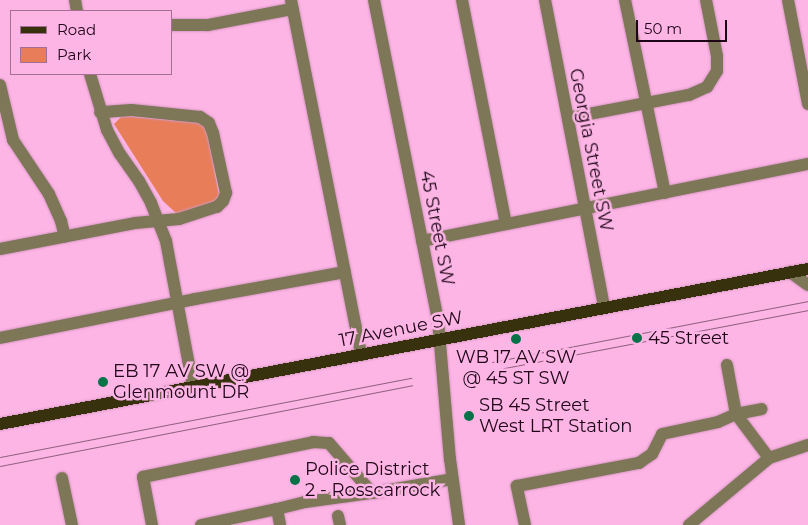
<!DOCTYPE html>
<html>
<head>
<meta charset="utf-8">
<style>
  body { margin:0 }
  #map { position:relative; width:808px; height:525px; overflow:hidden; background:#fdb5e5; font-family:Montserrat,sans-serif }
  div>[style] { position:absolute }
  .green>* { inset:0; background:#e77e59 }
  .roads { filter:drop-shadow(0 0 1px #d596c0) drop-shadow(0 0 1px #d596c0) }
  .minor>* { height:12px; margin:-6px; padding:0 6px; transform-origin:6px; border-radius:6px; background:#7d7758 }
  .major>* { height:12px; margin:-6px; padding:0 6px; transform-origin:6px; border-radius:6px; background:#37310e }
  .tram>* { height:1px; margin:-0.5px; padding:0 0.5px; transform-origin:0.5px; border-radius:0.5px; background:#906081 }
  .dots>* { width:14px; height:14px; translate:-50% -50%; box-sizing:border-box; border:2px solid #fdb5e5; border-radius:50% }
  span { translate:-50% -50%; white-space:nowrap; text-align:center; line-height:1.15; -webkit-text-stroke:5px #fdb5e5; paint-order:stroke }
  .street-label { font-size:18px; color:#1e0618 }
  .poi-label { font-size:18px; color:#1e0618 }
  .left { translate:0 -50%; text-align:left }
  .legend { position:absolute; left:10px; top:10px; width:162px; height:65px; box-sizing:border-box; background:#fdb5e5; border:1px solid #a46f93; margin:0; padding:6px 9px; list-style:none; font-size:15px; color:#1e0618 }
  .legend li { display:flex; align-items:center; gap:10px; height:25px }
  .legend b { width:25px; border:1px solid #a46f93 }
  .scale { position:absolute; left:636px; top:20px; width:91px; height:22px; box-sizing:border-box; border:2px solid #1e0618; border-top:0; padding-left:6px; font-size:15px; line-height:18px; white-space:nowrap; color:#1e0618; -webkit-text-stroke:4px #fdb5e5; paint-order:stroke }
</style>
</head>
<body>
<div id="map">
  <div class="green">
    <i style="clip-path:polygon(122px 116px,201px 123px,206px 128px,219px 195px,216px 201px,177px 214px,163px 201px,114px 124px)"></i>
  </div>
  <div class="roads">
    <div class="minor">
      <i style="left:75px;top:0;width:11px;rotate:80deg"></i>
      <i style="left:291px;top:0;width:362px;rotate:78.8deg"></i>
      <i style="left:374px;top:0;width:326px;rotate:78.7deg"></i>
      <i style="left:438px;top:320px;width:140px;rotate:85.1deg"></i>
      <i style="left:450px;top:459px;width:67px;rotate:82.2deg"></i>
      <i style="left:462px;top:0;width:228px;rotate:78.9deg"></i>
      <i style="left:545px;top:0;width:313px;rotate:79.1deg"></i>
      <i style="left:625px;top:0;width:197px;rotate:78.3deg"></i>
      <i style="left:788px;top:0;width:106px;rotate:79.1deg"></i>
      <i style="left:171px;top:25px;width:37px"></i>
      <i style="left:208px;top:25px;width:86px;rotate:-10.8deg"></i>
      <i style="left:90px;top:74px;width:59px;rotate:73.1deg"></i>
      <i style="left:107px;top:130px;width:27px;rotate:62deg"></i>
      <i style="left:120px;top:154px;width:33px;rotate:55deg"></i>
      <i style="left:139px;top:181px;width:25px;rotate:61deg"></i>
      <i style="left:151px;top:203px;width:41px;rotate:68.5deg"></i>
      <i style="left:166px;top:241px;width:148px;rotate:79.5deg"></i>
      <i style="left:0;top:85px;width:57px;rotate:76.7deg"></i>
      <i style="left:13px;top:140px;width:65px;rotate:56.3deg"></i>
      <i style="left:49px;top:194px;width:30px;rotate:66deg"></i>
      <i style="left:61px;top:221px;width:16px;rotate:76deg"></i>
      <i style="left:568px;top:118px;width:123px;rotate:-10.8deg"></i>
      <i style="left:689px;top:95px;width:20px;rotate:-24deg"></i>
      <i style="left:707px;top:87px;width:19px;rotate:-58deg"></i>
      <i style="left:717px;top:71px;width:15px;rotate:-90deg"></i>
      <i style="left:717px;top:56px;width:57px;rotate:-101.1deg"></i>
      <i style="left:422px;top:241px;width:394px;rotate:-11.3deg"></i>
      <i style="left:0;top:249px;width:137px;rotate:-10.9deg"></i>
      <i style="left:135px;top:223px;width:44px;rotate:-5.2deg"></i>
      <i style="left:179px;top:219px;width:40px;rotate:-18deg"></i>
      <i style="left:217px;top:207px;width:8px;rotate:-45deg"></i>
      <i style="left:223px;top:201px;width:9px;rotate:-69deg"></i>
      <i style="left:226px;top:193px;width:61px;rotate:-102.2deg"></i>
      <i style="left:213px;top:133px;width:11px;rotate:-112deg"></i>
      <i style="left:209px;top:123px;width:11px;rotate:-146deg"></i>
      <i style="left:200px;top:117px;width:69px;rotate:-174.2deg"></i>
      <i style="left:131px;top:110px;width:31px;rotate:176deg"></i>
      <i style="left:790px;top:272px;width:22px;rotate:36deg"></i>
      <i style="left:0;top:338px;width:199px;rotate:-11.3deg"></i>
      <i style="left:195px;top:299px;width:152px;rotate:-10.2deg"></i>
      <i style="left:727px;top:365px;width:50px;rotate:79.6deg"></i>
      <i style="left:736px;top:414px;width:55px;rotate:53.1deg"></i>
      <i style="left:62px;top:478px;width:48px;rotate:78deg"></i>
      <i style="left:277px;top:509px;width:29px;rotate:-14deg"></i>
      <i style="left:305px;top:502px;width:68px;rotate:-7.7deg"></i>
      <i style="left:338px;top:516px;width:9px;rotate:77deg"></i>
      <i style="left:152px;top:525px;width:49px;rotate:-100.6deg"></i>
      <i style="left:143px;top:477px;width:174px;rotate:-11.6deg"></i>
      <i style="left:313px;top:442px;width:16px;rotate:4deg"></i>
      <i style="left:329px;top:443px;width:66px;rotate:49.3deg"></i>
      <i style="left:372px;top:493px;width:81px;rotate:-9.9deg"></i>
      <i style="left:201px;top:525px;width:78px;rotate:-11.9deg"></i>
      <i style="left:277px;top:509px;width:16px;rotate:79deg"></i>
      <i style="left:525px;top:525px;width:40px;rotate:-102deg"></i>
      <i style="left:517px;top:486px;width:124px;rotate:-10.7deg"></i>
      <i style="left:639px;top:463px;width:16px;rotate:-35deg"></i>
      <i style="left:652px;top:454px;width:22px;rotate:-63deg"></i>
      <i style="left:662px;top:434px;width:57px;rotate:-12.1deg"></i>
      <i style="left:718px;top:422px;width:20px;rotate:-24deg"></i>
      <i style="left:736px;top:414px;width:26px;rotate:-11deg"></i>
      <i style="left:689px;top:525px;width:104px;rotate:-39.9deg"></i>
      <i style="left:769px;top:458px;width:41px;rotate:-18.4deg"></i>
    </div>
    <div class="major">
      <i style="left:0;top:424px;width:823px;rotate:-10.86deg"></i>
    </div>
  </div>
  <div class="tram">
    <i style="left:492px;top:362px;width:322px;rotate:-10.9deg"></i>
    <i style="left:494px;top:370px;width:320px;rotate:-10.8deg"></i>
    <i style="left:0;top:457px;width:419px;rotate:-10.9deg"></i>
    <i style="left:0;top:466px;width:420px;rotate:-11.1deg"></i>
  </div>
  <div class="dots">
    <i style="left:637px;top:338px;background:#077148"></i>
    <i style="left:516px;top:339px;background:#077148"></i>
    <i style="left:103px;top:382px;background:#077148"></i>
    <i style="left:469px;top:416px;background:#077148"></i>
    <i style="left:295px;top:480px;background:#077148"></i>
  </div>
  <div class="street-label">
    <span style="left:591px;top:150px;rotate:79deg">Georgia Street SW</span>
    <span style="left:437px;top:228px;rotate:79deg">45 Street SW</span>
    <span style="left:401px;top:329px;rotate:-11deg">17 Avenue SW</span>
  </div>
  <div class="poi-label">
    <span class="left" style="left:648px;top:338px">45 Street</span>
    <span style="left:516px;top:368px">WB 17 AV SW<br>@ 45 ST SW</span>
    <span class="left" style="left:113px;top:382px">EB 17 AV SW @<br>Glenmount DR</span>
    <span class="left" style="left:479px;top:416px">SB 45 Street<br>West LRT Station</span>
    <span class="left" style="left:305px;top:480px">Police District<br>2 - Rosscarrock</span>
  </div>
  <ul class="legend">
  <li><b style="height:6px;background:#37310e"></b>Road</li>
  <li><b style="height:14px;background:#e77e59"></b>Park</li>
  </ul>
  <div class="scale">50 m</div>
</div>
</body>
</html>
